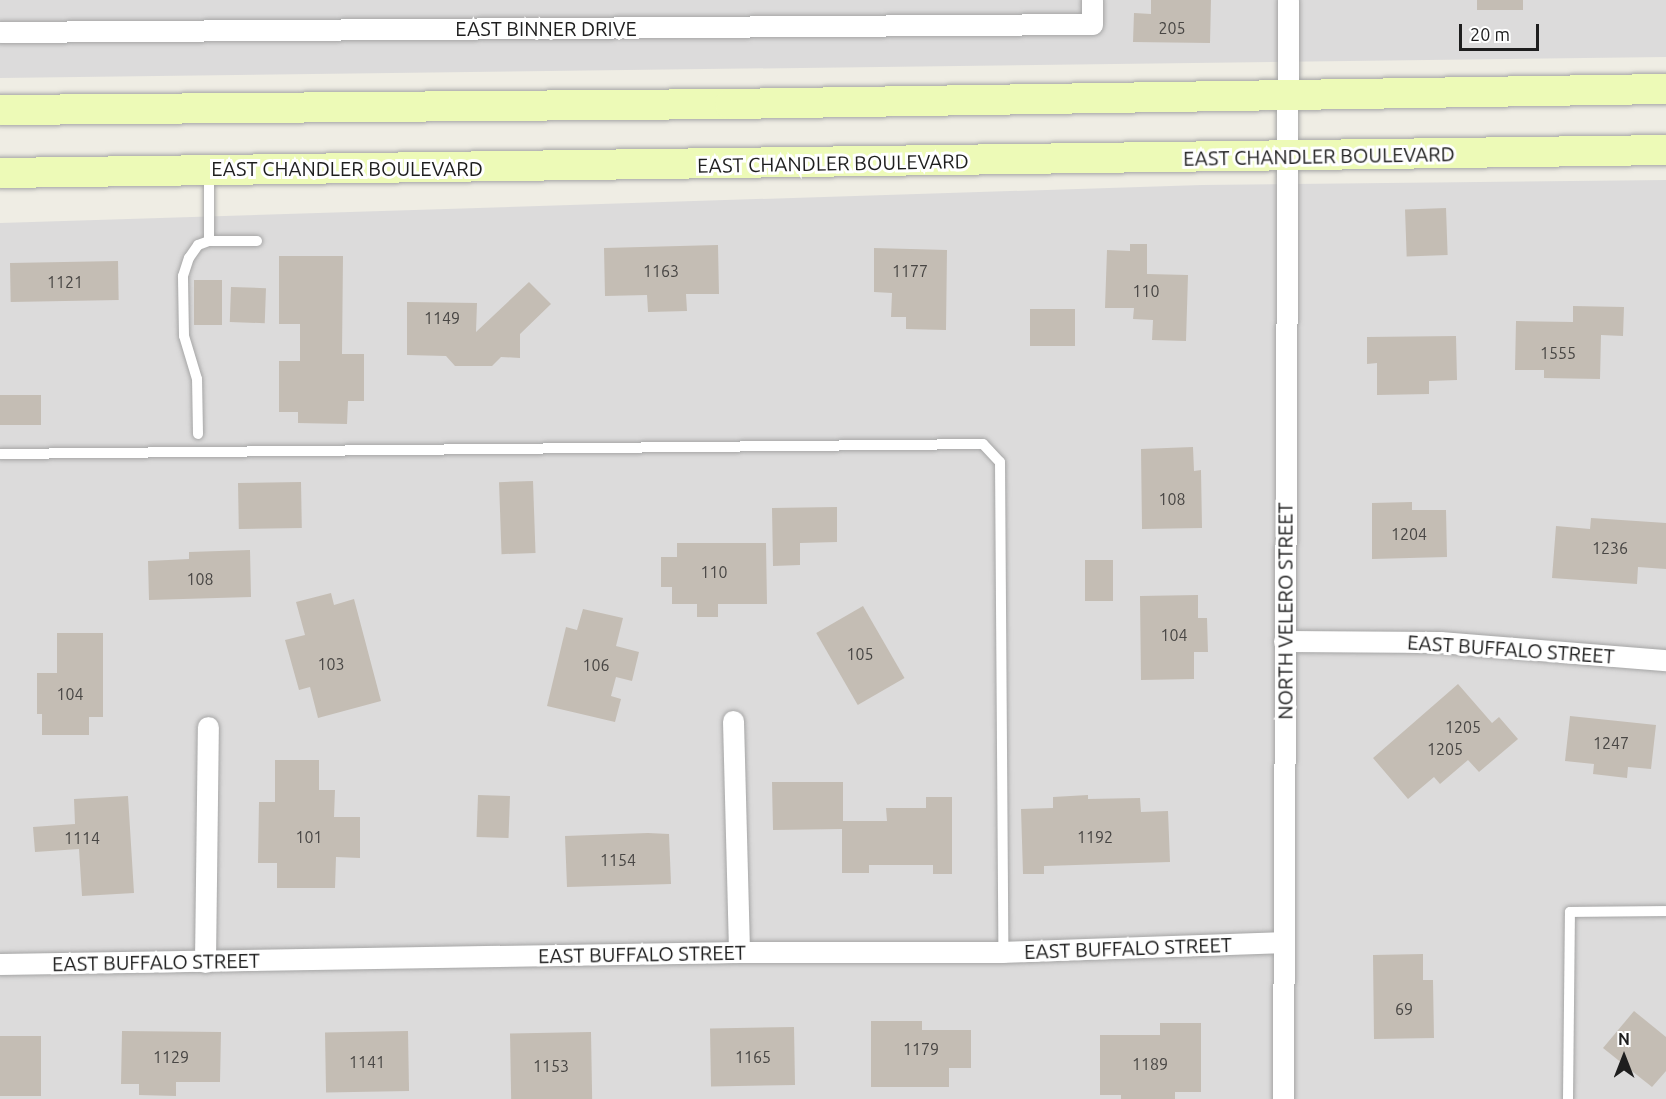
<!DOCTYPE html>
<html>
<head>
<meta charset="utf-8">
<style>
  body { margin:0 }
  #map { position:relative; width:1666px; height:1099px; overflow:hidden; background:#efede4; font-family:Ubuntu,sans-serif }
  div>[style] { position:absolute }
  .residential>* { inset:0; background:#dcdbdb }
  .building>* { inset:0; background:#c4bdb4; transform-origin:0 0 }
  .roads { filter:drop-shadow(0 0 2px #a5a5a5) drop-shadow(0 0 2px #a5a5a5) }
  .lane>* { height:10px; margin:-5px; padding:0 5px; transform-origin:5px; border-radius:5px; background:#fff }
  .street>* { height:21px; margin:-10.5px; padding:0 10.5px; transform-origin:10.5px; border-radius:10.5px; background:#fff }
  .secondary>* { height:30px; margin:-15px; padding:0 15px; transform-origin:15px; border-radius:15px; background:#edfab7 }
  span { translate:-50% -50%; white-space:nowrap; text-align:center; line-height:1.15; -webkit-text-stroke:6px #fff; paint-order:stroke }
  .number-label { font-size:16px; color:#484644 }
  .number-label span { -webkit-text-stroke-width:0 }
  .street-label { font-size:20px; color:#1e1e1e }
  .north { position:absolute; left:1594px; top:1027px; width:60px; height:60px; -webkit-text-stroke:4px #fff; paint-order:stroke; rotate:0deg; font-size:16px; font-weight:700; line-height:24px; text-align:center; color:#1e1e1e }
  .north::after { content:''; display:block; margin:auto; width:21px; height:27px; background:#1e1e1e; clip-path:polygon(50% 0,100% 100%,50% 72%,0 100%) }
  .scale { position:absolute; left:1459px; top:24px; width:80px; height:27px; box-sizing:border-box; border:3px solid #1e1e1e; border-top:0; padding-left:8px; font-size:18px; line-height:21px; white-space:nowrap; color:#1e1e1e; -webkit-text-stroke:4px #fff; paint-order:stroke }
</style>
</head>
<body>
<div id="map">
  <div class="residential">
    <i style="clip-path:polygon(0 0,1666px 0,1666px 57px,0 78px)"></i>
    <i style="clip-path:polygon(1666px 180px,1666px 1099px,0 1099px,0 223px,1202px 185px)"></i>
  </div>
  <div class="building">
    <i style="clip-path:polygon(1151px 0,1211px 0,1210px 43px,1133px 42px,1134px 13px,1151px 14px)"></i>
    <i style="left:1477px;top:0;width:46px;height:10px"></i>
    <i style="left:1446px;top:208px;width:47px;height:41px;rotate:88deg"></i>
    <i style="clip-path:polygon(1130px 244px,1147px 244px,1147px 274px,1188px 275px,1186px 341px,1152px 340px,1153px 320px,1133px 319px,1134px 308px,1105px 308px,1107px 250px,1130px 251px)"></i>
    <i style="clip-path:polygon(718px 245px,719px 294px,686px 294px,687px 311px,648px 312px,647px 295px,605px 296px,604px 248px)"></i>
    <i style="clip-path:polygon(874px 248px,947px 250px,946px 330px,906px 329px,906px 317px,891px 317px,892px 293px,874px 292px)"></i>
    <i style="clip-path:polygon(279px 256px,343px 256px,342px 354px,364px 354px,364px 401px,348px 401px,347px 424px,298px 423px,298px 412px,279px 412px,279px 361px,300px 361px,300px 324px,279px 324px)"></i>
    <i style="left:118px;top:261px;width:39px;height:108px;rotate:89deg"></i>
    <i style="left:194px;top:280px;width:28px;height:45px"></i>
    <i style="clip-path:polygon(529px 282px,551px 304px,520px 334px,520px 358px,501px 357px,492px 366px,455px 366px,446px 356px,407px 355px,407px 302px,477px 303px,476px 332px)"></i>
    <i style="left:231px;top:287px;width:35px;height:35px;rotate:2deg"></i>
    <i style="clip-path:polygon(1573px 306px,1624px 307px,1623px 336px,1601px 335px,1600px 379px,1544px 378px,1544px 370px,1515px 370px,1516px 321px,1573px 322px)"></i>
    <i style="left:1030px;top:309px;width:45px;height:37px"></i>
    <i style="clip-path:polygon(1456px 336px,1457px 380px,1429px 381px,1429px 394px,1377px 395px,1377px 363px,1367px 364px,1367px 337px)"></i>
    <i style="left:41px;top:395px;width:30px;height:41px;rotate:90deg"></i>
    <i style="clip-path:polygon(1193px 447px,1194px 471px,1201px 470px,1202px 528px,1142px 529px,1141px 449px)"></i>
    <i style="left:533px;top:481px;width:72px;height:34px;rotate:88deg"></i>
    <i style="left:301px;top:482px;width:46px;height:63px;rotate:89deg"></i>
    <i style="clip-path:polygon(1412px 502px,1412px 510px,1446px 510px,1447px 557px,1372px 559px,1372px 503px)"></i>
    <i style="clip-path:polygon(837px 507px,837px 542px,800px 543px,800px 565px,773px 566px,772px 508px)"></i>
    <i style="clip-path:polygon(1591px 518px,1666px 523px,1666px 569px,1638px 567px,1637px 584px,1552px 578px,1556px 526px,1590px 529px)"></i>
    <i style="clip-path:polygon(677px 543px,766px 543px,767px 604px,718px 604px,718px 617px,697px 617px,697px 604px,672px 604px,672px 587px,661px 587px,661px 557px,677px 557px)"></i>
    <i style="clip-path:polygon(250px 550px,251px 597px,149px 600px,148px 561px,189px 559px,189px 552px)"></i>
    <i style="left:1085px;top:560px;width:28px;height:41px"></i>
    <i style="clip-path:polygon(331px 593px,334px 605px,354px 599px,381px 701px,318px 718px,310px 687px,299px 690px,285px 640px,305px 635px,296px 602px)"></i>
    <i style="clip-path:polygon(1198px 595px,1198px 618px,1207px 618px,1208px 652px,1194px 652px,1194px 679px,1141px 680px,1140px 596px)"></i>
    <i style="left:863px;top:606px;width:83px;height:54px;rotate:60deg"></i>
    <i style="clip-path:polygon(583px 609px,623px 618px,616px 646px,639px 652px,632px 681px,616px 677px,611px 696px,621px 699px,615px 722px,547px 706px,566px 627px,577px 630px)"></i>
    <i style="clip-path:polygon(57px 633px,103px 633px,103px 717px,89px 717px,89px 735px,42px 735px,42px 714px,37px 714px,37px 673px,57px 673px)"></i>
    <i style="clip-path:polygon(1458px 684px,1492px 723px,1499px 717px,1518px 739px,1479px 772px,1468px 760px,1440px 784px,1434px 777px,1408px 799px,1373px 758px)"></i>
    <i style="clip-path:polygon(1570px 716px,1656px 725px,1651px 769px,1628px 767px,1627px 778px,1593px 774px,1594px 764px,1565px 761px)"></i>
    <i style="clip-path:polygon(275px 760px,319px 760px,319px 790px,335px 790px,334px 817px,360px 817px,360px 858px,336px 857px,335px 888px,277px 888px,277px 863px,258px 863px,259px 802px,275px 802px)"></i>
    <i style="clip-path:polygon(772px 782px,843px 782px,843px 821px,887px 821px,886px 808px,926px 808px,926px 797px,952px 797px,952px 874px,933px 874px,933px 865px,869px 865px,869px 873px,842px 873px,842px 829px,773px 830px)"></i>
    <i style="left:478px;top:795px;width:32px;height:42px;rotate:2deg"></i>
    <i style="clip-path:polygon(1088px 795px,1088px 799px,1140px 798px,1141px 812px,1168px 811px,1170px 862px,1044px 866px,1044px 874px,1023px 874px,1021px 809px,1053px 808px,1053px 797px)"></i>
    <i style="clip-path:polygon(128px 796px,134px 893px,82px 896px,79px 849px,35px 852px,33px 827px,75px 824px,74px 799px)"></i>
    <i style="clip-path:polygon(648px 833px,669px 834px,671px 884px,567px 887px,565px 836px)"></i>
    <i style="clip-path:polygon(1423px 954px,1423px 980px,1433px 980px,1434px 1038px,1374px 1039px,1373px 955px)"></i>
    <i style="clip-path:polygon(1634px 1011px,1666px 1037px,1666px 1071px,1652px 1087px,1603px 1048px)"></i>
    <i style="clip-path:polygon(871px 1021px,922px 1021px,922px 1030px,971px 1030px,971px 1068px,949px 1068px,949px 1087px,871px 1087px)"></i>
    <i style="clip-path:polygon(1160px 1023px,1201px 1023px,1201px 1092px,1175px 1092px,1175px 1099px,1121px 1099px,1121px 1095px,1100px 1095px,1100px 1035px,1160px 1035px)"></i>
    <i style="left:794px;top:1027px;width:58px;height:84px;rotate:89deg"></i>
    <i style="clip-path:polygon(122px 1031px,221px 1032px,220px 1082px,176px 1082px,176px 1096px,139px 1095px,139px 1084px,121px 1084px)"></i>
    <i style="left:408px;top:1031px;width:60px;height:83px;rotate:89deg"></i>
    <i style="left:591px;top:1032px;width:67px;height:81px;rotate:89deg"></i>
    <i style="left:0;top:1036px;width:41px;height:60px"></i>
  </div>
  <div class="roads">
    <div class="lane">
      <i style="left:209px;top:241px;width:48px"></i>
      <i style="left:198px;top:434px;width:55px;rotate:-91deg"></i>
      <i style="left:197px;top:379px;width:45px;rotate:-106.8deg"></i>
      <i style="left:184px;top:336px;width:60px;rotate:-91deg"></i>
      <i style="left:183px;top:276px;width:19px;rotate:-72deg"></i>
      <i style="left:189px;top:258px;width:16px;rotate:-55deg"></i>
      <i style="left:198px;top:245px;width:12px;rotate:-20deg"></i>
      <i style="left:209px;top:241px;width:68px;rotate:-90deg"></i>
      <i style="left:0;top:454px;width:983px;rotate:-0.58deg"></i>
      <i style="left:983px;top:444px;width:25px;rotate:47deg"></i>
      <i style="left:1000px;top:462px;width:490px;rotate:89.6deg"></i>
      <i style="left:1568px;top:1099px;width:187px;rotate:-89.4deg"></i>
      <i style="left:1570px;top:912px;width:96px;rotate:-0.6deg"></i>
    </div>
    <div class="street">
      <i style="left:0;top:32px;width:1092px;rotate:-0.42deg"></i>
      <i style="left:1092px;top:24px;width:24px;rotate:-90deg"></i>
      <i style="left:1284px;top:641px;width:156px;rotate:0.4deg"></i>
      <i style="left:1440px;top:642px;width:227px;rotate:4.6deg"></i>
      <i style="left:733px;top:721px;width:231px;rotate:88.5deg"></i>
      <i style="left:205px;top:962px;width:235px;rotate:-89.3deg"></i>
      <i style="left:0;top:964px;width:739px;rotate:-0.93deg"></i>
      <i style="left:739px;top:952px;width:264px"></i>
      <i style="left:1003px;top:952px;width:280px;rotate:-2deg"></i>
      <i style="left:1283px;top:1099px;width:1099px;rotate:-89.74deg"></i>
    </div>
    <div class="secondary">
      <i style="left:0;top:110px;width:730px;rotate:-0.47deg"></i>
      <i style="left:730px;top:104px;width:936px;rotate:-0.92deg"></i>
      <i style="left:0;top:173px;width:1666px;rotate:-0.79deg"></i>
    </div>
  </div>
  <div class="number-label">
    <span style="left:1172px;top:28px">205</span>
    <span style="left:661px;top:271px">1163</span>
    <span style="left:910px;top:271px">1177</span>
    <span style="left:65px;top:282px">1121</span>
    <span style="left:1146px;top:291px">110</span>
    <span style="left:442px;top:318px">1149</span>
    <span style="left:1558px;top:353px">1555</span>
    <span style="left:1172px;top:499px">108</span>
    <span style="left:1409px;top:534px">1204</span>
    <span style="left:1610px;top:548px">1236</span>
    <span style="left:714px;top:572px">110</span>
    <span style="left:200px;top:579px">108</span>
    <span style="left:1174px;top:635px">104</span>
    <span style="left:860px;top:654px">105</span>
    <span style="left:331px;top:664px">103</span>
    <span style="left:596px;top:665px">106</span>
    <span style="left:70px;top:694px">104</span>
    <span style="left:1463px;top:727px">1205</span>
    <span style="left:1611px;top:743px">1247</span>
    <span style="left:1445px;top:749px">1205</span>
    <span style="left:309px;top:837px">101</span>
    <span style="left:1095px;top:837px">1192</span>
    <span style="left:82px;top:838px">1114</span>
    <span style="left:618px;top:860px">1154</span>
    <span style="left:1404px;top:1009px">69</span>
    <span style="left:921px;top:1049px">1179</span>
    <span style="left:171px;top:1057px">1129</span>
    <span style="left:753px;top:1057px">1165</span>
    <span style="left:367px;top:1062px">1141</span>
    <span style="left:1150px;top:1064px">1189</span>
    <span style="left:551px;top:1066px">1153</span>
  </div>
  <div class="street-label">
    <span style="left:546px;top:28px">EAST BINNER DRIVE</span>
    <span style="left:1319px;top:156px;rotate:-1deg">EAST CHANDLER BOULEVARD</span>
    <span style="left:833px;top:163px;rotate:-1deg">EAST CHANDLER BOULEVARD</span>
    <span style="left:347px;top:168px">EAST CHANDLER BOULEVARD</span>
    <span style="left:1285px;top:611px;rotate:-90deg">NORTH VELERO STREET</span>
    <span style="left:1511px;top:649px;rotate:4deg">EAST BUFFALO STREET</span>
    <span style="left:1128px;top:948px;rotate:-2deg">EAST BUFFALO STREET</span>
    <span style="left:642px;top:954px;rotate:-1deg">EAST BUFFALO STREET</span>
    <span style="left:156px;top:962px;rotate:-1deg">EAST BUFFALO STREET</span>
  </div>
  <div class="north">N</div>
  <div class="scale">20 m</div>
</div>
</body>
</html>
